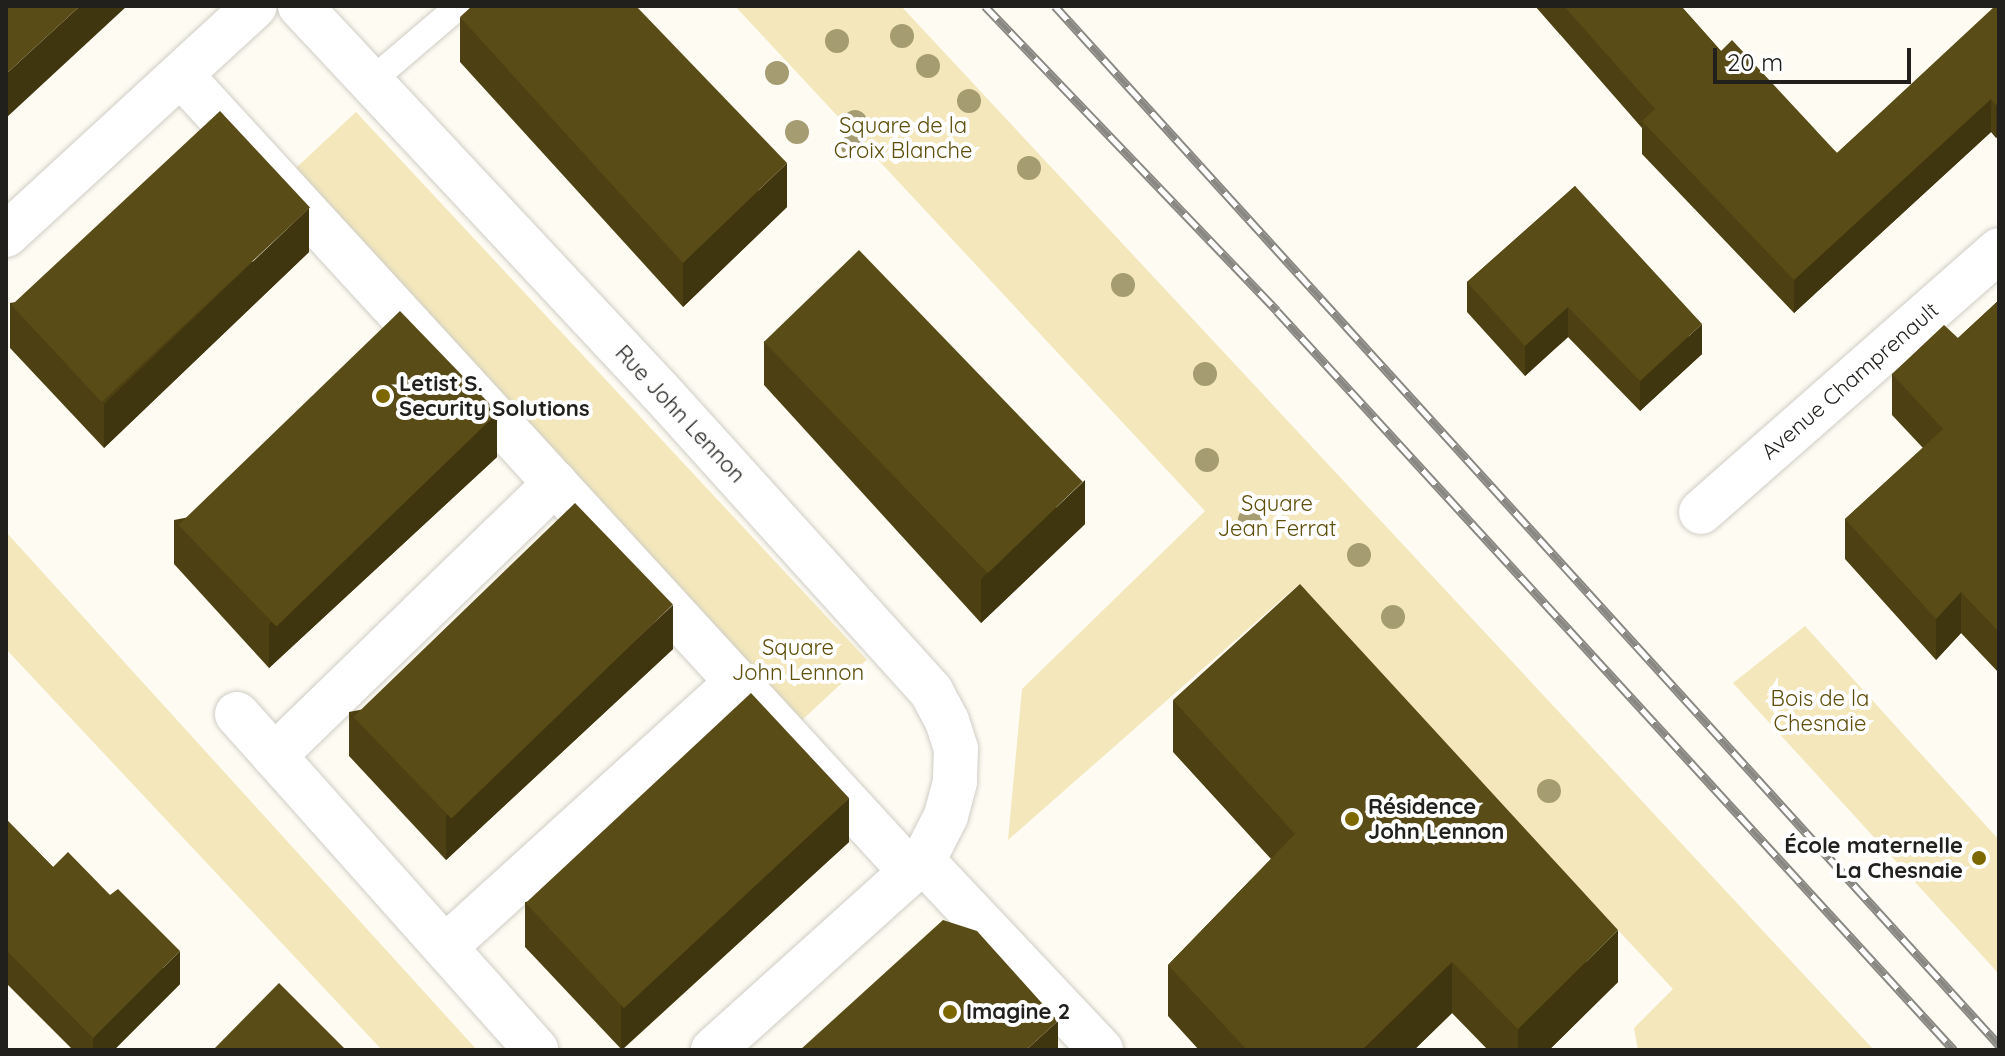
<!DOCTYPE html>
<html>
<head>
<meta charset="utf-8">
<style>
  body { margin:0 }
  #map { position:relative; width:2005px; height:1056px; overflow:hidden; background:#fdfbf2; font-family:Quicksand,sans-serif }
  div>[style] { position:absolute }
  .green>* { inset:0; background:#f3e7bb; transform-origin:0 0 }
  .roads { filter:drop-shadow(0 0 2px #cfcdc5) drop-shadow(0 0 2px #cfcdc5) }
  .service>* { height:26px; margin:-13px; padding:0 13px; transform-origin:13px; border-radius:13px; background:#fff }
  .minor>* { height:44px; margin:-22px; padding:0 22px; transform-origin:22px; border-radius:22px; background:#fff }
  .rail>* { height:9px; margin-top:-4.5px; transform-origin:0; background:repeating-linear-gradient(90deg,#fff 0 18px,#898882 0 36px); box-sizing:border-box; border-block:2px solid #898882 }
  .trees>* { width:24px; height:24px; margin:-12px; border-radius:50%; background:#a59c72 }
  .wall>* { inset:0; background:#4d4113 }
  .shaded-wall>* { inset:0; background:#3f350f }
  .building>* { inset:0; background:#5a4c16; transform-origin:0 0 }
  .dots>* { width:22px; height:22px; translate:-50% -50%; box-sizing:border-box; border:4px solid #fff; border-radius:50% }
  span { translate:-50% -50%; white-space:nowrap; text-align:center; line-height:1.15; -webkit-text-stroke:8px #fff; paint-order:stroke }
  .park-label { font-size:22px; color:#5d4e09 }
  .street-label { font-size:22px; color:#21201d }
  .poi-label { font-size:22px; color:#21201d; font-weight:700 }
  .left { translate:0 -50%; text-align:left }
  .right { translate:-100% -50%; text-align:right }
  .frame { position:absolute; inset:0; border:8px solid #21201d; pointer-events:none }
  .scale { position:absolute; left:1713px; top:48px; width:198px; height:36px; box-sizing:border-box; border:4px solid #21201d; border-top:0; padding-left:10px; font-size:24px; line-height:28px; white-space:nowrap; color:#21201d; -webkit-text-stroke:6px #fff; paint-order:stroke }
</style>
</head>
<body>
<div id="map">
  <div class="green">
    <i style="clip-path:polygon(735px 6px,901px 6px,1874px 1050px,1638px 1050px,1634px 1028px,1673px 989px,1297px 586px,1008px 840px,1022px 689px,1205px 511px)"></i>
    <i style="left:356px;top:112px;width:749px;height:95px;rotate:47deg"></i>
    <i style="clip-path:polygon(6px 532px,477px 1050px,382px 1050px,6px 649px)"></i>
    <i style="clip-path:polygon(1805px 626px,1999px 840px,1999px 974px,1733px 683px)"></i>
  </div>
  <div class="roads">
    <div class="service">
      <i style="left:370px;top:82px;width:117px;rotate:-40.5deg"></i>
    </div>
    <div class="minor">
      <i style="left:300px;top:6px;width:526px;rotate:46.93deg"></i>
      <i style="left:659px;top:390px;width:406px;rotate:47.9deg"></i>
      <i style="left:931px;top:691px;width:34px;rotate:62deg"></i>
      <i style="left:947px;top:721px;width:29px;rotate:72deg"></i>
      <i style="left:956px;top:749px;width:33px;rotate:92deg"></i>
      <i style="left:955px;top:782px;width:35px;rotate:105deg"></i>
      <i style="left:946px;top:816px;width:51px;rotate:117.1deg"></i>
      <i style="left:923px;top:861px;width:283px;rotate:138deg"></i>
      <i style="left:181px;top:75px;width:1081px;rotate:47.51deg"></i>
      <i style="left:6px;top:235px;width:338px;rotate:-42.6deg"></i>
      <i style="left:1701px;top:512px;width:397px;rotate:-41.3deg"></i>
      <i style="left:237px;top:714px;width:450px;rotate:48.3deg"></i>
      <i style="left:274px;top:756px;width:392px;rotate:-44.1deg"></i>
      <i style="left:923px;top:861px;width:260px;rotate:46.7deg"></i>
      <i style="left:445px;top:947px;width:394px;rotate:-42.2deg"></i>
    </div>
  </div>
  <div class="rail">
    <i style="left:985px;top:6px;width:422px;rotate:46.2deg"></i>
    <i style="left:1277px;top:311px;width:1002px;rotate:47.51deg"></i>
    <i style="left:1055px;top:6px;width:1404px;rotate:47.74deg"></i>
  </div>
  <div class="trees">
    <i style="left:902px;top:36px"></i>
    <i style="left:837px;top:41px"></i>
    <i style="left:928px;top:66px"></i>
    <i style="left:777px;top:73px"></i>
    <i style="left:969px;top:101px"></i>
    <i style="left:855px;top:122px"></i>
    <i style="left:797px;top:132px"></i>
    <i style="left:853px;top:146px"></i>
    <i style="left:1029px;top:168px"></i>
    <i style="left:1123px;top:285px"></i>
    <i style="left:1205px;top:374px"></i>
    <i style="left:1207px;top:460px"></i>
    <i style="left:1250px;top:520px"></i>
    <i style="left:1359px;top:555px"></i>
    <i style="left:1393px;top:617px"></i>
    <i style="left:1549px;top:791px"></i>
  </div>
  <div class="wall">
    <i style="clip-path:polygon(1535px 6px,1681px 6px,1721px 51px,1837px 153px,1999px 6px,1999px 135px,1996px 138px,1991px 132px,1794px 313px,1642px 154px,1642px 128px)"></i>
    <i style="clip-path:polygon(460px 17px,787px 207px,683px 307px,460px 62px)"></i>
    <i style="clip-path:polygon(1575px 186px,1702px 354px,1640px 411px,1568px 337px,1525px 376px,1467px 312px,1467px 282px)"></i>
    <i style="clip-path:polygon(309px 252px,104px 448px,10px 348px,10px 303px)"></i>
    <i style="clip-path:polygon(1999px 300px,1999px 673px,1961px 633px,1936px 660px,1845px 559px,1845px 519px,1923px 448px,1892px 415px,1892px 374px,1958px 338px)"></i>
    <i style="clip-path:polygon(764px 341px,1085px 524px,981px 623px,764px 385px)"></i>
    <i style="clip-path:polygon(497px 457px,269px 668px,174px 564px,174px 520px)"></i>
    <i style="clip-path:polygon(673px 649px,446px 860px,349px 756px,349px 712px)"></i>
    <i style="clip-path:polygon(1173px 700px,1618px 982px,1549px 1050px,1488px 1050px,1452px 1013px,1414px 1050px,1199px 1050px,1168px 1016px,1168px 965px,1271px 859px,1173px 752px)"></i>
    <i style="clip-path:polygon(6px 819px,53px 867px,180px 984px,114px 1050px,73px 1050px,6px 983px)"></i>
    <i style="clip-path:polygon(849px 842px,622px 1050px,525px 947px,525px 902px)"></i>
  </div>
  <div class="shaded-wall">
    <i style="clip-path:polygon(80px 6px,127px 6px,6px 118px,6px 74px)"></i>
    <i style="clip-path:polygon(1991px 99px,1991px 132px,1794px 313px,1794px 280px)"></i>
    <i style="clip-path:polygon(1999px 102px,1999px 135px,1996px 138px,1996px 105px)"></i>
    <i style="clip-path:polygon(787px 163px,787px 207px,683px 307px,683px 263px)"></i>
    <i style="clip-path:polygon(309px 208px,309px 252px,104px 448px,104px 404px)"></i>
    <i style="clip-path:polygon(1568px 307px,1568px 337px,1525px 376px,1525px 346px)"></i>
    <i style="clip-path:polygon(1702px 324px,1702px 354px,1640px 411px,1640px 381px)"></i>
    <i style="clip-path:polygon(497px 413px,497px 457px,269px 668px,269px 624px)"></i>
    <i style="clip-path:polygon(1085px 480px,1085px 524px,981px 623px,981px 579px)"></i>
    <i style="clip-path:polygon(1961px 592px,1961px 633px,1936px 660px,1936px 619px)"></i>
    <i style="clip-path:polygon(673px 605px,673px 649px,446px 860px,446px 816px)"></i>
    <i style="clip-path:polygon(849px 798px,849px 842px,621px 1050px,621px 1006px)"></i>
    <i style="clip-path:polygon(1618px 930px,1618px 982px,1549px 1050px,1518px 1050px,1518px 1029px)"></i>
    <i style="clip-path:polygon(180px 951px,180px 984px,114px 1050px,93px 1050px,93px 1038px)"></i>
    <i style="clip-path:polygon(1452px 962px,1452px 1013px,1414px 1050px,1362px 1050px)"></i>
    <i style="clip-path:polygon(1058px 1021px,1058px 1050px,1026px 1050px)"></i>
  </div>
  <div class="building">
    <i style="clip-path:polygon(6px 6px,80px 6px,6px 74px)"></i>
    <i style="clip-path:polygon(472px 6px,636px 6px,787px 163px,683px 263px,460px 17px)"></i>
    <i style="clip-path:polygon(1564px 6px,1681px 6px,1721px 51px,1732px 40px,1837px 153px,1995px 6px,1999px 6px,1999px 102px,1996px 105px,1991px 99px,1794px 280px,1642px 121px,1655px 109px)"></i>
    <i style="left:220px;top:111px;width:132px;height:285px;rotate:47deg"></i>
    <i style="clip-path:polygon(1575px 186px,1702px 324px,1640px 381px,1568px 307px,1525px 346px,1467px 282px)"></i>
    <i style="left:859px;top:250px;width:322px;height:132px;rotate:46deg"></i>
    <i style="clip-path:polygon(1999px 300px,1999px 632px,1961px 592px,1936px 619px,1845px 519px,1943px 429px,1892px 374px,1944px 325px,1958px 338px)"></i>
    <i style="left:400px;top:311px;width:141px;height:308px;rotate:46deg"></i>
    <i style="left:575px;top:503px;width:141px;height:308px;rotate:46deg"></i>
    <i style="clip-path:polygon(1300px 584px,1618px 930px,1518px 1029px,1452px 962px,1362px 1050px,1247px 1050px,1168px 965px,1295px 834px,1173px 700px)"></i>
    <i style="left:751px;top:693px;width:144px;height:308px;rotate:47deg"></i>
    <i style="clip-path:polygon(6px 819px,53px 867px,68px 852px,110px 895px,118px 889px,180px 951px,93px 1038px,6px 950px)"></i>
    <i style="clip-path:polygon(943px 920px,977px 931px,1058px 1021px,1026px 1050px,800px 1050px)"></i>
    <i style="clip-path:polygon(279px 983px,346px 1050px,213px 1050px)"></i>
  </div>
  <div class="dots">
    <i style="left:383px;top:396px;background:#7d6800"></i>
    <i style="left:1352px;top:819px;background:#7d6800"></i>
    <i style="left:1979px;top:858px;background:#7d6800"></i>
    <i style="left:950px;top:1012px;background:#7d6800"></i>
  </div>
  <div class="park-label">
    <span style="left:903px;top:138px">Square de la<br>Croix Blanche</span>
    <span style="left:1277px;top:516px">Square<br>Jean Ferrat</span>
    <span style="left:798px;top:660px">Square<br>John Lennon</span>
    <span style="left:1820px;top:711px">Bois de la<br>Chesnaie</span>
  </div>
  <div class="street-label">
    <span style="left:1850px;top:381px;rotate:-41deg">Avenue Champrenault</span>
    <span style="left:680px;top:414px;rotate:47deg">Rue John Lennon</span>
  </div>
  <div class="poi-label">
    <span class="left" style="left:399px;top:396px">Letist S.<br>Security Solutions</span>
    <span class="left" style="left:1368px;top:819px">Résidence<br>John Lennon</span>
    <span class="right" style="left:1963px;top:858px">École maternelle<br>La Chesnaie</span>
    <span class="left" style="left:966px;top:1012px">Imagine 2</span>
  </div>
  <div class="frame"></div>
  <div class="scale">20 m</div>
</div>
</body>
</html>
